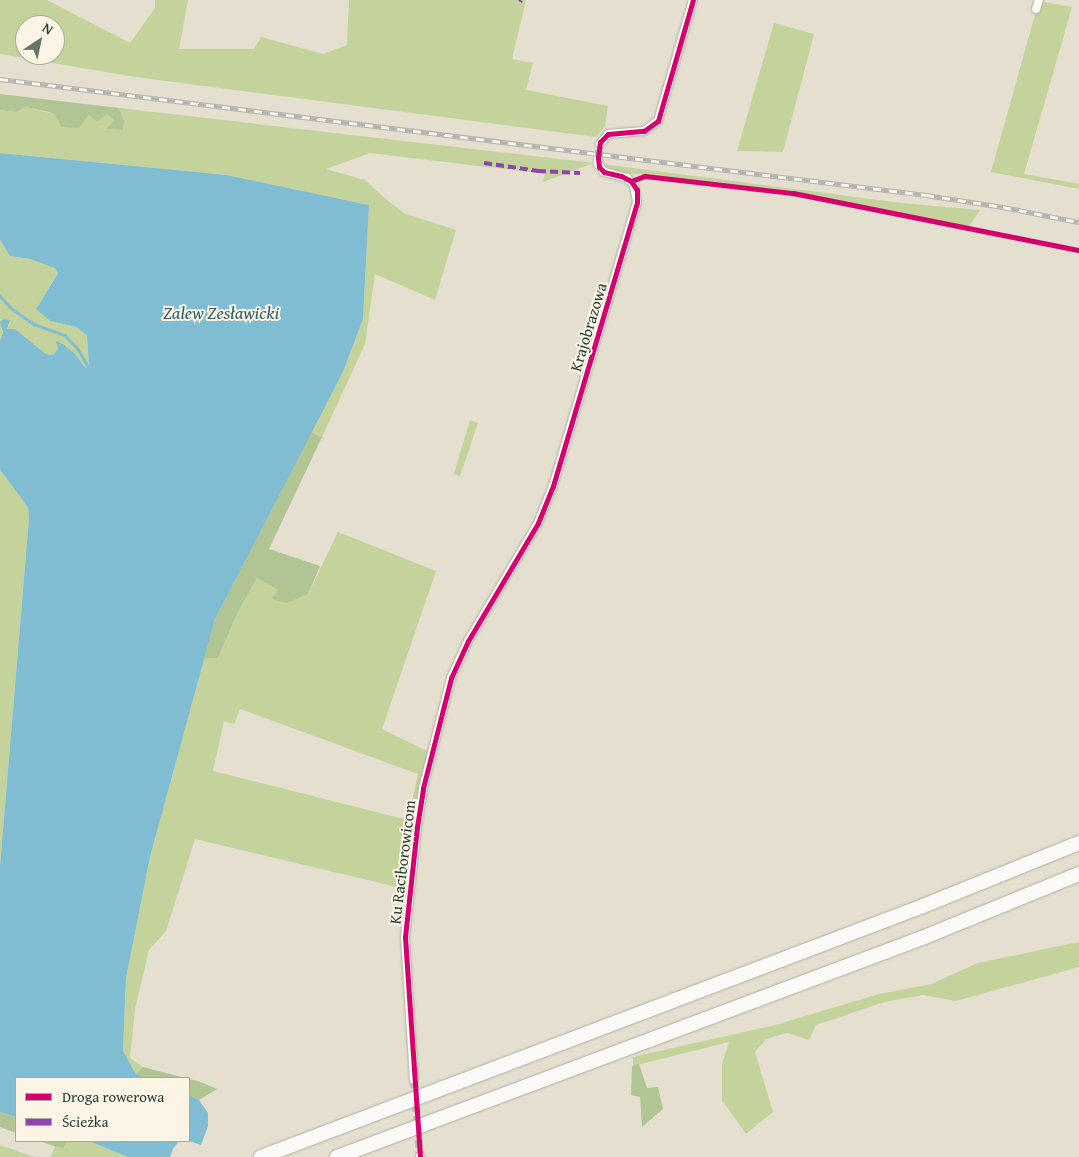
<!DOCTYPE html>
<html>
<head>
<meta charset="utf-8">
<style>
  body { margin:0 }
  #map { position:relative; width:1079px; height:1157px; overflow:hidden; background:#e4dfce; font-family:"Gentium Book Plus",serif }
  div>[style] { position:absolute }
  .green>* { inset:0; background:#c4d39b }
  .forest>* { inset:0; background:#b1c494 }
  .water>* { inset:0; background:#80bdd2 }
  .stream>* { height:2.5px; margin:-1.25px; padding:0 1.25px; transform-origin:1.25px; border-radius:1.25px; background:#80bdd2 }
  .street-tunnel>* { height:8px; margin-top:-4px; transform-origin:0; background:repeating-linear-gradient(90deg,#bdbfaf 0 8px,transparent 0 12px) }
  .roads { filter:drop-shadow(0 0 1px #b0b0a4) drop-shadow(0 0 1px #b0b0a4) }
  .street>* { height:8px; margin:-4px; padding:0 4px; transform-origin:4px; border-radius:4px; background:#fbfaf8 }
  .highway>* { height:14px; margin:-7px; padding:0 7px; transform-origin:7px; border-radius:7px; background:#fbfaf8 }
  .rail>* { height:4.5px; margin-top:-2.25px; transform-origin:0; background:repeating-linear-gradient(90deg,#fcf5e5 0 8px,#b2b4b1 0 16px); box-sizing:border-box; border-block:1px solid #b2b4b1 }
  .quiet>* { height:4px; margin-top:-2px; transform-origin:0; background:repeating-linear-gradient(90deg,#8e44ad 0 8px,transparent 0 12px) }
  .cycleway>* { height:5px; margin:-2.5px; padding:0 2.5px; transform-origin:2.5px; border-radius:2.5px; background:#d6006c }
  span { translate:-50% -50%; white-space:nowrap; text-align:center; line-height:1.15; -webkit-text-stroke:4px #fcf5e5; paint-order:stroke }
  .street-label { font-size:16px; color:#1f3d34 }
  .water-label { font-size:18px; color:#2f5f64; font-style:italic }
  .legend { position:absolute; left:15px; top:1077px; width:175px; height:65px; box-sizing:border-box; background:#fcf5e5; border:1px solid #a4ab9e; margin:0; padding:6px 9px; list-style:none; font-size:15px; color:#1f3d34 }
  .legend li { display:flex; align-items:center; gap:10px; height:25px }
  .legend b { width:25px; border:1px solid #a4ab9e }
  .north { position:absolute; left:15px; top:15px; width:50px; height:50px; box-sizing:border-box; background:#fcf5e5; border:1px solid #a4ab9e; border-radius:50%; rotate:34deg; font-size:14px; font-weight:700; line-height:20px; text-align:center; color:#1f3d34 }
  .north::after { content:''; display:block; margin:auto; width:18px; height:22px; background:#64766a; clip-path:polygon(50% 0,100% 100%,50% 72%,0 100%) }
</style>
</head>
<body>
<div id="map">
  <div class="green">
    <i style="clip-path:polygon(evenodd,0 0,47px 0,130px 43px,155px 8px,155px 0,188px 0,179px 49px,254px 49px,261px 37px,323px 54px,347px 45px,349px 0,526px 0,512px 59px,533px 63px,526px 90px,608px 106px,605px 126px,596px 137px,135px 77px,0 54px,0 0,25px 25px,55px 25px,55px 55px,25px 55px,25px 25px)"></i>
    <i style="clip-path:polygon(1043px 2px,1072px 7px,1024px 174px,1079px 184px,1079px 189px,991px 172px,1036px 11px,1040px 12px)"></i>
    <i style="clip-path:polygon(774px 23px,814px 34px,783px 152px,737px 151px)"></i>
    <i style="clip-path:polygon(26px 107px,54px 114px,107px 114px,114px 120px,108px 129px,123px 130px,124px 121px,119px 108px,594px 163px,543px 182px,545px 174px,370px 153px,326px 169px,365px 180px,388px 201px,406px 214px,456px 230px,435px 300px,375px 274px,365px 344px,322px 437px,311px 432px,343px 372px,363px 319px,369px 205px,227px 175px,0 153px,0 110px,16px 112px)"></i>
    <i style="clip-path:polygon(602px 164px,902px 203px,980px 210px,968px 228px,816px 199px,643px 178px,641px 174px,623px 173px,606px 167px)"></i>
    <i style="clip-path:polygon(0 240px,10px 256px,30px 259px,55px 267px,58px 272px,36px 309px,50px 321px,76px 327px,87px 335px,89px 368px,86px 368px,74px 353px,57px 342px,58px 349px,53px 355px,46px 354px,15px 329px,7px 329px,10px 323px,1px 328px,3px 333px,0 340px)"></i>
    <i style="clip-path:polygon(470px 420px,478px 423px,460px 476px,454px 474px)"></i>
    <i style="clip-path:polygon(0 470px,22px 498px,28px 508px,29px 518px,0 866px)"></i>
    <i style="clip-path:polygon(evenodd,338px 532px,436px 571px,382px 729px,429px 752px,413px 822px,405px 899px,397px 887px,195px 839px,166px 931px,149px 950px,135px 1009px,130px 1058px,143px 1067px,136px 1074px,123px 1051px,126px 978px,150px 857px,204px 658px,218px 658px,237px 614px,257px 578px,278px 590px,271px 600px,308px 594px,338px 532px,240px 709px,418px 774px,408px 820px,213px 771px,224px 721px,234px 724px,240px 709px)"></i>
    <i style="clip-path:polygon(1079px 942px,1079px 967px,956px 1001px,923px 995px,884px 1002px,816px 1025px,809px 1040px,787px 1033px,766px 1039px,755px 1052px,773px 1112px,746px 1134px,722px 1100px,722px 1064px,729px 1042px,633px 1066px,633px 1057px,775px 1025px,879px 994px,931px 984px,978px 963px)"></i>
    <i style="clip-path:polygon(67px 1141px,89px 1141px,128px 1157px,49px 1157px,51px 1156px,55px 1146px,63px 1149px)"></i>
    <i style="clip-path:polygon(0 1145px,35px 1157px,0 1157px)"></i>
  </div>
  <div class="forest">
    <i style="clip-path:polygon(0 94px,119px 108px,124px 121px,123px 130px,107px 129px,114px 120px,107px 114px,97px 121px,88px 115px,79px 128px,62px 127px,54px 114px,49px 112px,26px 107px,16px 112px,0 110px)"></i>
    <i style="clip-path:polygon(311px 432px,322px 437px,269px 549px,320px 566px,308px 594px,287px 603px,271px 599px,278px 590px,257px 578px,237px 614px,218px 658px,204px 658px,215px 619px)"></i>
    <i style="clip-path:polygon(639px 1064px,647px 1088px,658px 1087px,663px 1109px,642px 1127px,640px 1097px,631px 1095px,632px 1066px)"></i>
    <i style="clip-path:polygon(143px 1067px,186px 1078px,145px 1078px,136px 1074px)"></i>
    <i style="clip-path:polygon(189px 1079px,198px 1081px,217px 1089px,199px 1100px,189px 1095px)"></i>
    <i style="clip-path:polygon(0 1112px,16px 1117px,16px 1133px,0 1127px)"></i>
    <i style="clip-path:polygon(39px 1141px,67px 1141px,63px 1149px)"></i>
  </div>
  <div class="water">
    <i style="clip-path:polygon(0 153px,227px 175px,369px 205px,363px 319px,343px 372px,215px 619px,150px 857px,126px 978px,123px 1051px,136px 1074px,145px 1078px,16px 1078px,16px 1117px,0 1112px,0 866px,29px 518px,28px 508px,22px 499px,0 470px,0 340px,3px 333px,0 322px,3px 319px,10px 320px,7px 329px,15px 329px,46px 354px,53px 355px,58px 349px,56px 341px,63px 344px,74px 353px,86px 368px,89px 368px,87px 335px,76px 327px,50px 321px,36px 309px,58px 273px,55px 268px,30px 259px,10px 256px,0 240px)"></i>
    <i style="clip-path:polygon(189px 1095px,199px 1100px,208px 1113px,208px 1126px,201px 1145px,189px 1141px)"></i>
    <i style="clip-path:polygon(89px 1141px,184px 1141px,179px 1141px,173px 1149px,170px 1157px,128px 1157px)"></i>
  </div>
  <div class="stream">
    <i style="left:0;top:296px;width:16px;rotate:47deg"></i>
    <i style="left:11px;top:308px;width:28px;rotate:35deg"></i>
    <i style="left:34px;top:324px;width:33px;rotate:20deg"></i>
    <i style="left:65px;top:335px;width:19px;rotate:47deg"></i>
    <i style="left:78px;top:349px;width:22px;rotate:60deg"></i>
  </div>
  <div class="street-tunnel">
    <i style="left:598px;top:158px;width:14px;rotate:-82deg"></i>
    <i style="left:414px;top:1080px;width:76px;rotate:85.5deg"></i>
  </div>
  <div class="roads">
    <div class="street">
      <i style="left:1036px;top:9px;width:9px;rotate:-72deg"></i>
      <i style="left:600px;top:144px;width:13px;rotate:-51deg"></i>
      <i style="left:608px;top:134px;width:36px;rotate:-5deg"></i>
      <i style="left:644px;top:131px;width:17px;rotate:-36deg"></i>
      <i style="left:658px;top:121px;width:126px;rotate:-73.9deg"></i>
      <i style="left:414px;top:1080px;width:143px;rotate:-93.6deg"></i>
      <i style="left:405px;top:937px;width:111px;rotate:-83.8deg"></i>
      <i style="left:417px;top:827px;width:39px;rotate:-81deg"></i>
      <i style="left:423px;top:788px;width:114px;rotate:-75.7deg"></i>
      <i style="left:451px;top:678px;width:41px;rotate:-65.3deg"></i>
      <i style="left:468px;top:641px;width:137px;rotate:-59.3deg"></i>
      <i style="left:538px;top:523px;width:40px;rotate:-68deg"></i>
      <i style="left:553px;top:486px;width:296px;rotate:-73.5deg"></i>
      <i style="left:637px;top:202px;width:17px;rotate:-100deg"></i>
      <i style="left:634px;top:185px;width:10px;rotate:-135deg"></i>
      <i style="left:627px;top:178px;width:24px;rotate:-165deg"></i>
      <i style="left:604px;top:172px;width:10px;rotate:-127deg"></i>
      <i style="left:598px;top:164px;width:6px;rotate:-90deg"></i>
      <i style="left:420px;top:1157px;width:1px;rotate:-90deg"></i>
    </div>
    <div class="highway">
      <i style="left:261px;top:1157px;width:708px;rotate:-20.76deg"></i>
      <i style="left:923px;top:906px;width:168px;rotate:-22deg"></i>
      <i style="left:337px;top:1157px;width:625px;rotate:-20.52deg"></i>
      <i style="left:922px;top:938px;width:170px;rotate:-22.2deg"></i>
    </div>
  </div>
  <div class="rail">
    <i style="left:0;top:79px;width:933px;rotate:7.14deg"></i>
    <i style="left:926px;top:195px;width:78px;rotate:8.9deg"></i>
    <i style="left:1003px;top:207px;width:77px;rotate:11.2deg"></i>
  </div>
  <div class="quiet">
    <i style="left:520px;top:2px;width:2px;rotate:-63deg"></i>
    <i style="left:484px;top:163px;width:55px;rotate:8.4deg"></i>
    <i style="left:538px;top:171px;width:42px;rotate:2.7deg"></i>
  </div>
  <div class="cycleway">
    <i style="left:631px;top:181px;width:15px;rotate:-20deg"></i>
    <i style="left:645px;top:176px;width:149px;rotate:6.6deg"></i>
    <i style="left:793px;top:193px;width:292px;rotate:11.3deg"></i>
    <i style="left:420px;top:1157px;width:221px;rotate:-93.9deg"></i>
    <i style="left:405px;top:937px;width:111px;rotate:-83.8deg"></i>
    <i style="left:417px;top:827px;width:39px;rotate:-81deg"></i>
    <i style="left:423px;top:788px;width:114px;rotate:-75.7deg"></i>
    <i style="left:451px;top:678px;width:41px;rotate:-65.3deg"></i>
    <i style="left:468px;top:641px;width:137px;rotate:-59.3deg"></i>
    <i style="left:538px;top:523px;width:40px;rotate:-68deg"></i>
    <i style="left:553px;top:486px;width:296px;rotate:-73.5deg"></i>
    <i style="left:637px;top:202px;width:12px;rotate:-90deg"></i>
    <i style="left:637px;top:190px;width:11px;rotate:-124deg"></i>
    <i style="left:631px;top:181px;width:11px;rotate:-153deg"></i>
    <i style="left:621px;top:176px;width:17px;rotate:-167deg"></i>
    <i style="left:604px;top:172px;width:7px;rotate:-135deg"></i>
    <i style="left:599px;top:167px;width:9px;rotate:-96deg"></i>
    <i style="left:598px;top:158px;width:16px;rotate:-83deg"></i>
    <i style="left:600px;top:142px;width:11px;rotate:-45deg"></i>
    <i style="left:608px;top:134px;width:36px;rotate:-5deg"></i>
    <i style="left:644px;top:131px;width:17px;rotate:-36deg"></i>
    <i style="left:658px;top:121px;width:126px;rotate:-73.9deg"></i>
  </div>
  <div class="street-label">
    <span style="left:588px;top:327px;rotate:-73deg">Krajobrazowa</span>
    <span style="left:402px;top:862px;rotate:-83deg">Ku Raciborowicom</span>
  </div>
  <div class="water-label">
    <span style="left:221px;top:313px">Zalew Zesławicki</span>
  </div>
  <ul class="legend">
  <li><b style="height:6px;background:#d6006c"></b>Droga rowerowa</li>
  <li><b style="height:6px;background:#8e44ad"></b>Ścieżka</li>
  </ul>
  <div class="north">N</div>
</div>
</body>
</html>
